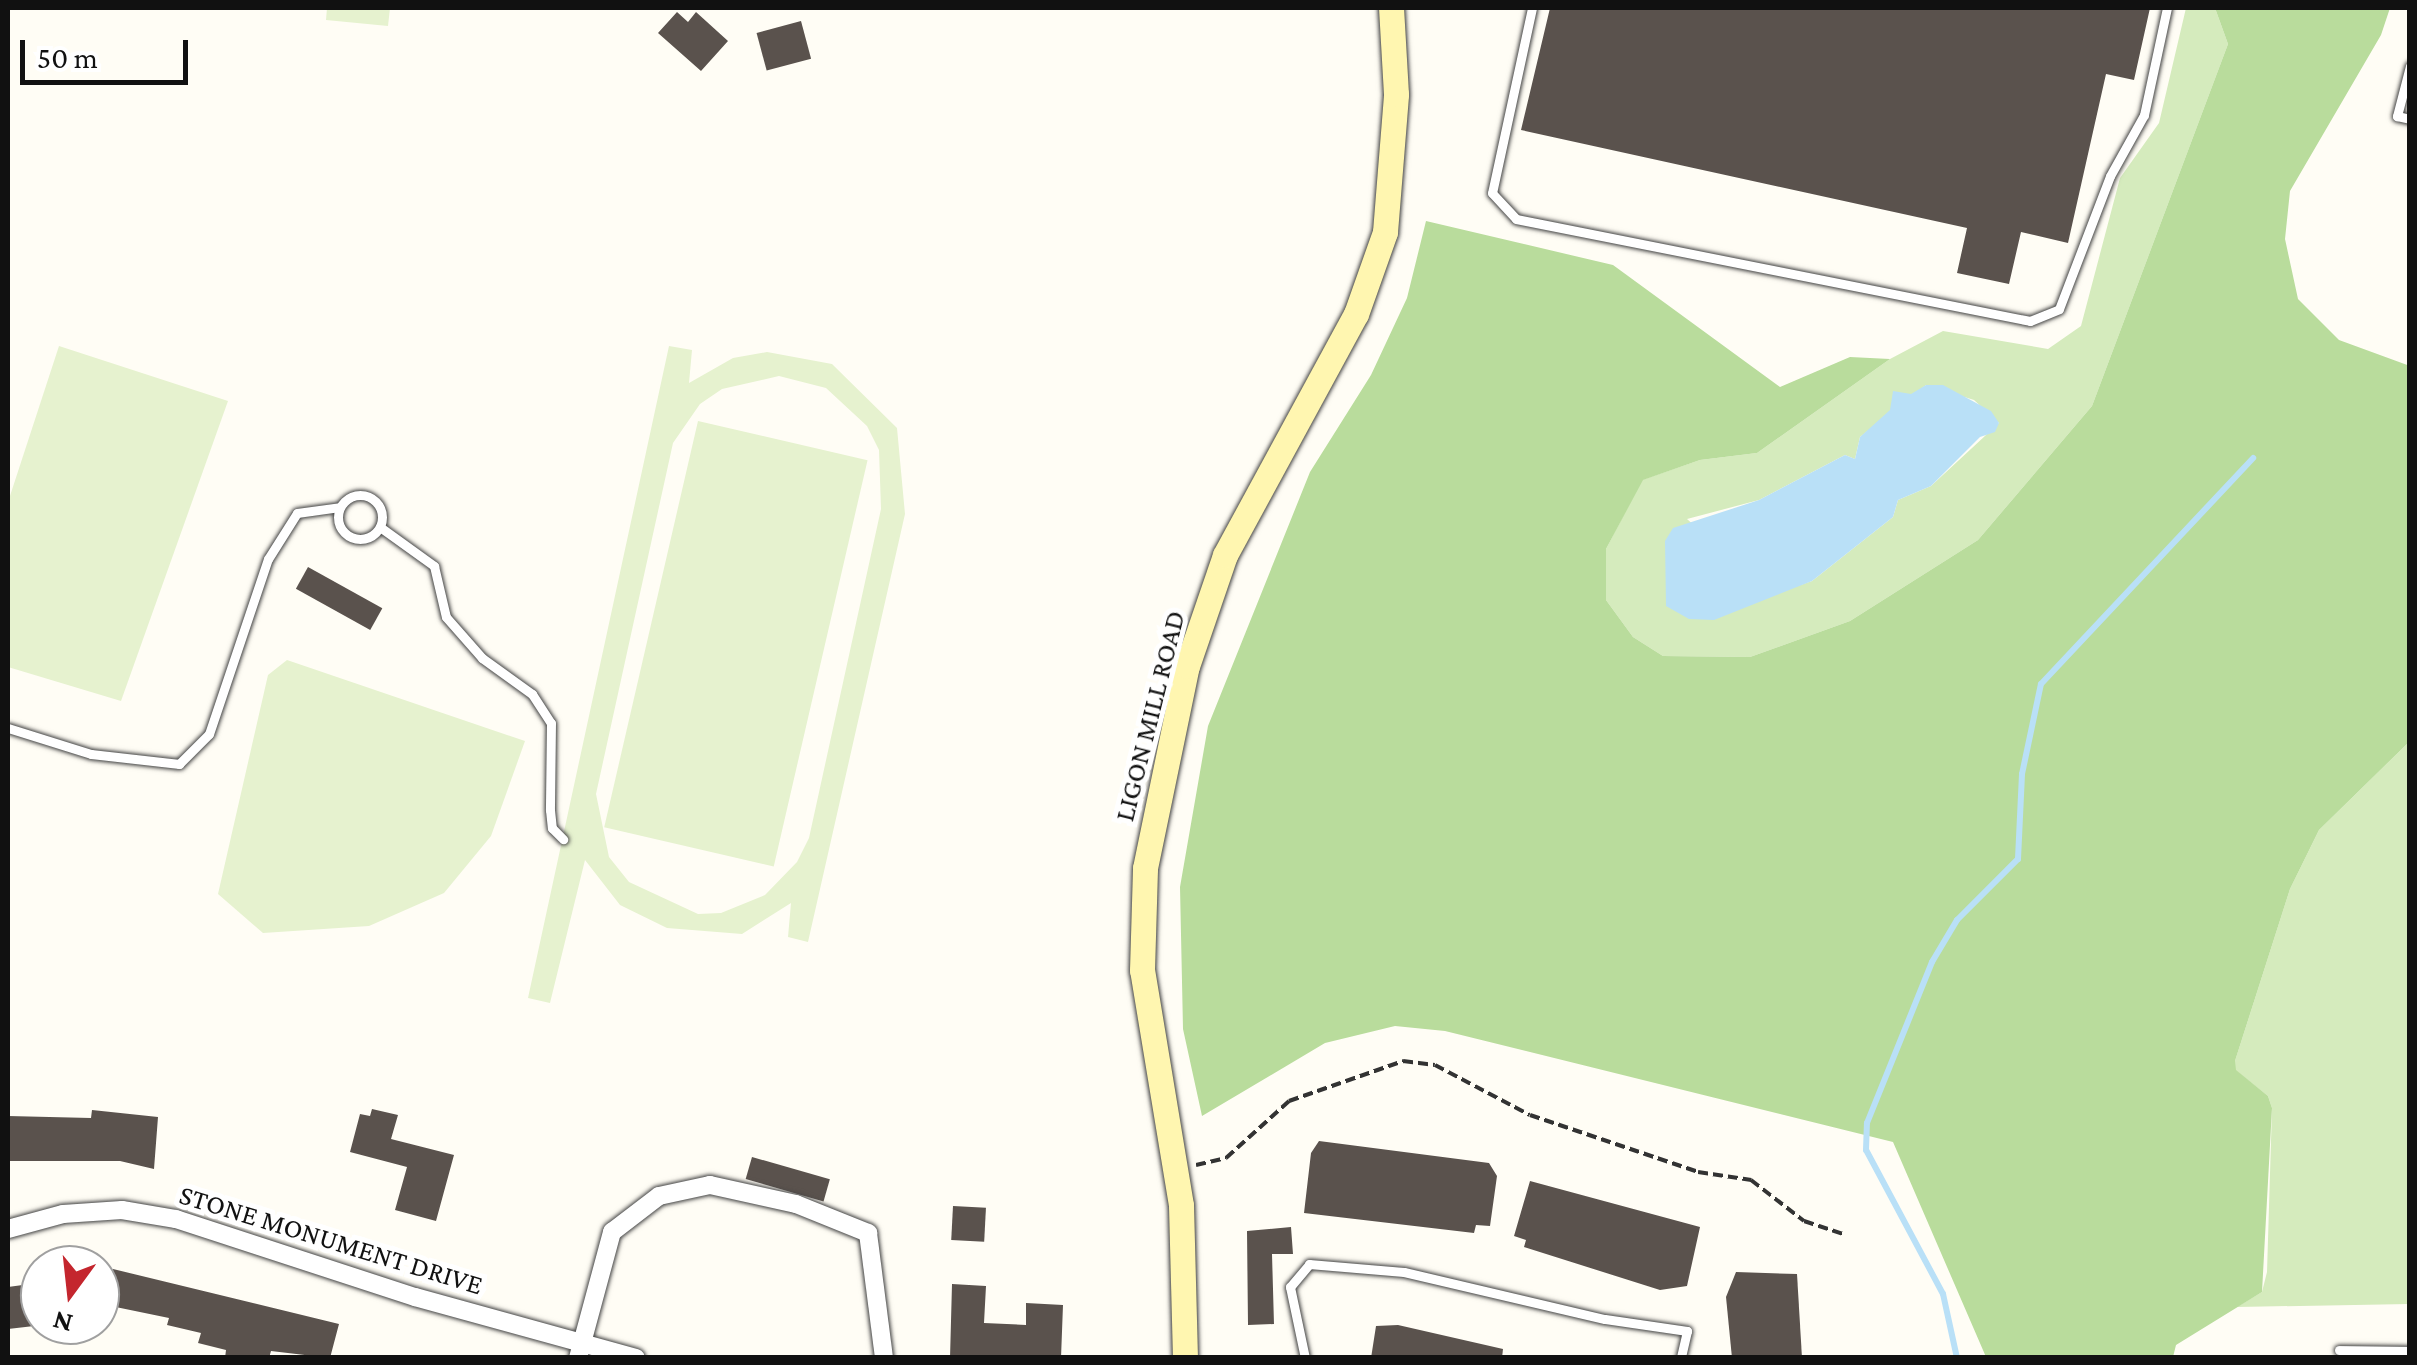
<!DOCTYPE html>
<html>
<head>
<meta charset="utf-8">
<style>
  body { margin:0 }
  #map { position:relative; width:2417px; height:1365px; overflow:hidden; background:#fffdf5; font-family:"Crimson Pro",serif }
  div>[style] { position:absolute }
  .green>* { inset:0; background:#d5ebbd }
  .forest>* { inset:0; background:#b9dc9c }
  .pitch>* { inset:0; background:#e6f2cf; transform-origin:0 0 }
  .water>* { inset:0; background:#b9e0f7 }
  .stream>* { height:6px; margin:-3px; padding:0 3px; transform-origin:3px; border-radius:3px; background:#b9e0f7 }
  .building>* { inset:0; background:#5a524d; transform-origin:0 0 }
  .path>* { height:4px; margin-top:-2px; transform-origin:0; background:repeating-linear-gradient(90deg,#333 0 10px,transparent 0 15px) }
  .roads { filter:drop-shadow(0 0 2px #444) drop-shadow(0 0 2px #444) }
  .lane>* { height:9px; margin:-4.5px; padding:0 4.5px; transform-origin:4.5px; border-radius:4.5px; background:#fff }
  .lane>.ring { margin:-4.5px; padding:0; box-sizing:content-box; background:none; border:9px solid #fff; border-radius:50% }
  .street>* { height:18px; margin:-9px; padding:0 9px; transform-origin:9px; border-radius:9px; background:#fff }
  .secondary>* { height:25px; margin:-12.5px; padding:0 12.5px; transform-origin:12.5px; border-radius:12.5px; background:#fff6b0 }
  span { translate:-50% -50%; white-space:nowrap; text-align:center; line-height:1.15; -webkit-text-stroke:10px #fff; paint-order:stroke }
  .street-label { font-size:28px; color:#111 }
  .frame { position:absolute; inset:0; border:10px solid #111; pointer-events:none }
  .north { position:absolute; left:20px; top:1245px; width:100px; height:100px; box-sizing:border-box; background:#fff; border:2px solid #a0a0a0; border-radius:50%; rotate:195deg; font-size:28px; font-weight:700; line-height:40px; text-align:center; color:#111 }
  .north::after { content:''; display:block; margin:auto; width:35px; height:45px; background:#c4262e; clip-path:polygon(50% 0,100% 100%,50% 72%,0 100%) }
  .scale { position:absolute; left:20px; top:40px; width:168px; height:45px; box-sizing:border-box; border:5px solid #111; border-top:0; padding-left:12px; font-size:30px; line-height:35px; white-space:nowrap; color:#111; -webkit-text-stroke:8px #fff; paint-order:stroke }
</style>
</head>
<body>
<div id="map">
  <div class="green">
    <i style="clip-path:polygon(evenodd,2186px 8px,2215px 8px,2228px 44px,2092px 406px,1978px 540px,1850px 621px,1750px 657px,1663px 656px,1633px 637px,1606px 600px,1606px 549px,1642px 480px,1700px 460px,1757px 453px,1890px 359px,1943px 331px,2048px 349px,2081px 326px,2120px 178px,2159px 123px,2186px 8px,1926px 385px,1974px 400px,1999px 423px,1931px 486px,1898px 500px,1893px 517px,1812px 581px,1771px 595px,1687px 519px,1759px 500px,1845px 455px,1855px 459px,1860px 437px,1926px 385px)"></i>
    <i style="clip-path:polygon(2409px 742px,2409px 1304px,2237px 1307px,2262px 1292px,2267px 1272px,2272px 1108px,2268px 1096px,2235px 1070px,2235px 1061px,2290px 889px,2319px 830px)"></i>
  </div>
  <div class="forest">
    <i style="clip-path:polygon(2215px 8px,2390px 8px,2381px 35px,2290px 191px,2285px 239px,2298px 299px,2339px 340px,2410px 366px,2409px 742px,2319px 830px,2290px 889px,2235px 1061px,2236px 1070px,2268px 1096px,2272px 1108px,2262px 1292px,2176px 1345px,2173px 1357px,1986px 1357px,1893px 1142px,1445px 1031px,1395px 1026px,1325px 1043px,1202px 1116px,1183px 1029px,1180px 887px,1208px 726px,1310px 472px,1371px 375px,1407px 298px,1426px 221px,1613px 265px,1780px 387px,1850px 357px,1890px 359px,1757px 453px,1700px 460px,1643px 480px,1606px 549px,1606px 600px,1633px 637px,1663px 656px,1750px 657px,1850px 621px,1978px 540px,2092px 406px,2228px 44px)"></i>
  </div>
  <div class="pitch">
    <i style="clip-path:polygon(327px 8px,390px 8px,388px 26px,326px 20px)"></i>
    <i style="clip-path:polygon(59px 346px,228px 401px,121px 701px,8px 667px,8px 502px)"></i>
    <i style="clip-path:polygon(evenodd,669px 346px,692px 350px,689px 383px,733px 358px,767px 352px,832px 364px,897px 428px,905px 514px,808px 942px,788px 937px,791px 903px,742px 934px,667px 928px,620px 905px,585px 860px,550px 1003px,528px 998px,669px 346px,779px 376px,826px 388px,867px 426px,879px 450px,881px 509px,809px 838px,797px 862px,765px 895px,721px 913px,698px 914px,629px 882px,609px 857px,596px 794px,673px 443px,700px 404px,722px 389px,779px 376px)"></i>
    <i style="left:698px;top:421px;width:174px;height:417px;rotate:13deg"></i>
    <i style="clip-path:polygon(287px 660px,525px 741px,491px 836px,444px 893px,369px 926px,263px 933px,218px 894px,268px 675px)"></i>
  </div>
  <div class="water">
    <i style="clip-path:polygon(1926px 385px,1943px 385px,1991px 411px,1999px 423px,1995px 432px,1980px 437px,1931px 486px,1898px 500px,1893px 517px,1812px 581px,1714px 620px,1689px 619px,1666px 606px,1665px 541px,1673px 528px,1759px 500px,1845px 455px,1855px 459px,1860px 437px,1890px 410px,1893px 391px,1911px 394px)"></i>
  </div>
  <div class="stream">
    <i style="left:1957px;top:1358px;width:66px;rotate:-102.3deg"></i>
    <i style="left:1943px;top:1294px;width:163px;rotate:-118.1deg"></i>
    <i style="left:1866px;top:1150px;width:27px;rotate:-88deg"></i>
    <i style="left:1867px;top:1123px;width:174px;rotate:-68deg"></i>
    <i style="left:1932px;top:962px;width:49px;rotate:-59.2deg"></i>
    <i style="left:1957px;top:920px;width:86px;rotate:-45deg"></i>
    <i style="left:2018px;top:859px;width:85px;rotate:-87.3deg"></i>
    <i style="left:2022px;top:774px;width:92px;rotate:-78.1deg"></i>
    <i style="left:2041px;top:684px;width:310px;rotate:-46.8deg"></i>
  </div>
  <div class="building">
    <i style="clip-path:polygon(1550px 8px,2150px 8px,2134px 80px,2106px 74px,2068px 243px,2021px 232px,2009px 284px,1957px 273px,1967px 228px,1521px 130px)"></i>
    <i style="clip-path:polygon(677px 12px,688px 22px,696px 12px,728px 41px,701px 71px,658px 33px)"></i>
    <i style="left:801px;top:21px;width:39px;height:46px;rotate:75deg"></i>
    <i style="left:308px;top:567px;width:85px;height:25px;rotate:29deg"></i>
    <i style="clip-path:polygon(372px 1109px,398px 1115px,391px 1139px,454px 1155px,436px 1221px,395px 1210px,407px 1167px,350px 1152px,360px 1114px,370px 1116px)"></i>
    <i style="clip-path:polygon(92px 1110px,158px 1117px,154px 1169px,120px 1161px,8px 1161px,8px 1116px,91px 1118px)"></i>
    <i style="clip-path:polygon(1319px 1141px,1489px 1163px,1497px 1176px,1490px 1226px,1476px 1225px,1474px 1233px,1304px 1213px,1311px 1153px)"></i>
    <i style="left:752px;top:1157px;width:81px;height:23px;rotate:16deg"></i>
    <i style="clip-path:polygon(1530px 1181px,1700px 1227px,1687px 1286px,1660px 1290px,1524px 1247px,1526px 1240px,1514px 1236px)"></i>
    <i style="left:953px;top:1206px;width:33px;height:34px;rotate:3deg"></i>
    <i style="clip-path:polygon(1291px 1227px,1293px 1254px,1272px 1254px,1274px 1324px,1248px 1325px,1247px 1231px)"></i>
    <i style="clip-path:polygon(113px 1269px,339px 1324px,330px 1358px,271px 1351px,269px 1358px,225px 1358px,226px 1350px,198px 1343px,201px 1333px,167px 1325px,169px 1318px,106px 1305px)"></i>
    <i style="clip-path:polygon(1736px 1272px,1797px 1274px,1802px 1358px,1732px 1358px,1726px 1297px)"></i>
    <i style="clip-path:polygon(30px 1284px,34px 1326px,8px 1329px,8px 1287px)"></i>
    <i style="clip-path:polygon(952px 1284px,986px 1286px,984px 1323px,1026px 1325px,1026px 1303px,1063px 1305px,1061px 1358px,950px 1358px)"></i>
    <i style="clip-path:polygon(1398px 1325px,1503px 1349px,1502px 1358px,1371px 1358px,1376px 1326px)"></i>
  </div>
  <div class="path">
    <i style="left:1196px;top:1165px;width:31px;rotate:-13deg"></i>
    <i style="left:1226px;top:1158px;width:85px;rotate:-42.1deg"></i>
    <i style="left:1289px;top:1101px;width:121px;rotate:-19.3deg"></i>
    <i style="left:1403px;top:1061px;width:32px;rotate:7deg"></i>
    <i style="left:1435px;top:1065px;width:107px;rotate:27.8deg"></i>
    <i style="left:1530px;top:1115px;width:177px;rotate:18.7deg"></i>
    <i style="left:1698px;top:1172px;width:54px;rotate:8.6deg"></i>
    <i style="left:1751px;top:1180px;width:67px;rotate:37.7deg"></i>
    <i style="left:1804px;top:1221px;width:44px;rotate:18.4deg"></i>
  </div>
  <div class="roads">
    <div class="lane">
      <i style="left:1532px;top:8px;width:189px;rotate:102.2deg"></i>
      <i style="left:1492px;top:193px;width:35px;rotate:47deg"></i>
      <i style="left:1516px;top:219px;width:524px;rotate:11.22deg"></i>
      <i style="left:2030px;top:321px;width:31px;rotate:-22deg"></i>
      <i style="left:2059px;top:309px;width:142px;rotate:-69deg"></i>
      <i style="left:2110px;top:176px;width:70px;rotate:-60.9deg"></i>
      <i style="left:2144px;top:115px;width:109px;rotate:-77.9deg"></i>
      <i style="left:2410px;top:66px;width:52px;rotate:104.6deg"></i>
      <i style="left:2397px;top:116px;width:13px;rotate:13deg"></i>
      <i class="ring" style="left:338px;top:495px;width:35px;height:35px"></i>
      <i style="left:380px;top:527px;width:67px;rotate:35.8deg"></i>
      <i style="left:434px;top:566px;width:52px;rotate:76.8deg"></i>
      <i style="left:446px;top:617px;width:55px;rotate:48.7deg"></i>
      <i style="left:482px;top:658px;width:62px;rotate:35.8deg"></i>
      <i style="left:532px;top:694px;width:35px;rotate:57deg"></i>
      <i style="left:551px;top:723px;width:87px;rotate:90.7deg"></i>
      <i style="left:550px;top:810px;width:18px;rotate:84deg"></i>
      <i style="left:552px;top:828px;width:16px;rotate:45deg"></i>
      <i style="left:8px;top:728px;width:87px;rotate:17.4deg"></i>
      <i style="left:91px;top:754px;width:89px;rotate:6.5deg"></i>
      <i style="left:179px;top:764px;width:42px;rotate:-45deg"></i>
      <i style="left:209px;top:734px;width:185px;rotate:-71.4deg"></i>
      <i style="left:268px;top:559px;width:54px;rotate:-57.8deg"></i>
      <i style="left:297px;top:513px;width:43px;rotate:-7.9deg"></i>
      <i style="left:2339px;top:1350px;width:71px;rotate:0.8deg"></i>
      <i style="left:1305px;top:1358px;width:73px;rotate:-101.9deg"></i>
      <i style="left:1290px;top:1287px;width:30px;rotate:-50deg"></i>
      <i style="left:1309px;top:1264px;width:95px;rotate:4.8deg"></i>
      <i style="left:1404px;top:1272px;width:206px;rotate:13.2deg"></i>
      <i style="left:1605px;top:1319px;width:83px;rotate:8.3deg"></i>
      <i style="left:1687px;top:1331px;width:28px;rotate:103deg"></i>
    </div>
    <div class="street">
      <i style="left:8px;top:1229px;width:57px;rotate:-15.3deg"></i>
      <i style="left:63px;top:1214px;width:59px;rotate:-3.9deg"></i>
      <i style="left:122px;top:1210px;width:55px;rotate:9.5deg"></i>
      <i style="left:176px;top:1219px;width:251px;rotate:18.1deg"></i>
      <i style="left:415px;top:1297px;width:229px;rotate:15.4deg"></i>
      <i style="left:578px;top:1358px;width:131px;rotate:-74.9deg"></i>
      <i style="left:612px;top:1232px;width:59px;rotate:-37.5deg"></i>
      <i style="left:659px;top:1196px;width:52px;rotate:-12.2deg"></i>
      <i style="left:710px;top:1185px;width:88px;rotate:12.5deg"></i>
      <i style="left:796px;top:1204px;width:78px;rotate:21.9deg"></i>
      <i style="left:868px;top:1233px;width:126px;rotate:82.7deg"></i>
    </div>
    <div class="secondary">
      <i style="left:1185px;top:1358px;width:153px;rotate:-91.5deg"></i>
      <i style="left:1181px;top:1205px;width:238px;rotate:-99.4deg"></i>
      <i style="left:1142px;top:970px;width:102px;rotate:-88.3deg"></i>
      <i style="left:1145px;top:868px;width:206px;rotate:-78.3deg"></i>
      <i style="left:1187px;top:666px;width:117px;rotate:-71.1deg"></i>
      <i style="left:1225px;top:555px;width:274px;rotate:-61.5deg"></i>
      <i style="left:1356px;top:314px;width:87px;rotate:-70.5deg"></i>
      <i style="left:1385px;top:232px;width:138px;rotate:-85.4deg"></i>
      <i style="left:1396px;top:94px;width:86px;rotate:-93.3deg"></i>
    </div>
  </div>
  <div class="street-label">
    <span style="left:1150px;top:716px;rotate:-76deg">LIGON MILL ROAD</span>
    <span style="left:331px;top:1240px;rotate:17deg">STONE MONUMENT DRIVE</span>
  </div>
  <div class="frame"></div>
  <div class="north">N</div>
  <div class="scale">50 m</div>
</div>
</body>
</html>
